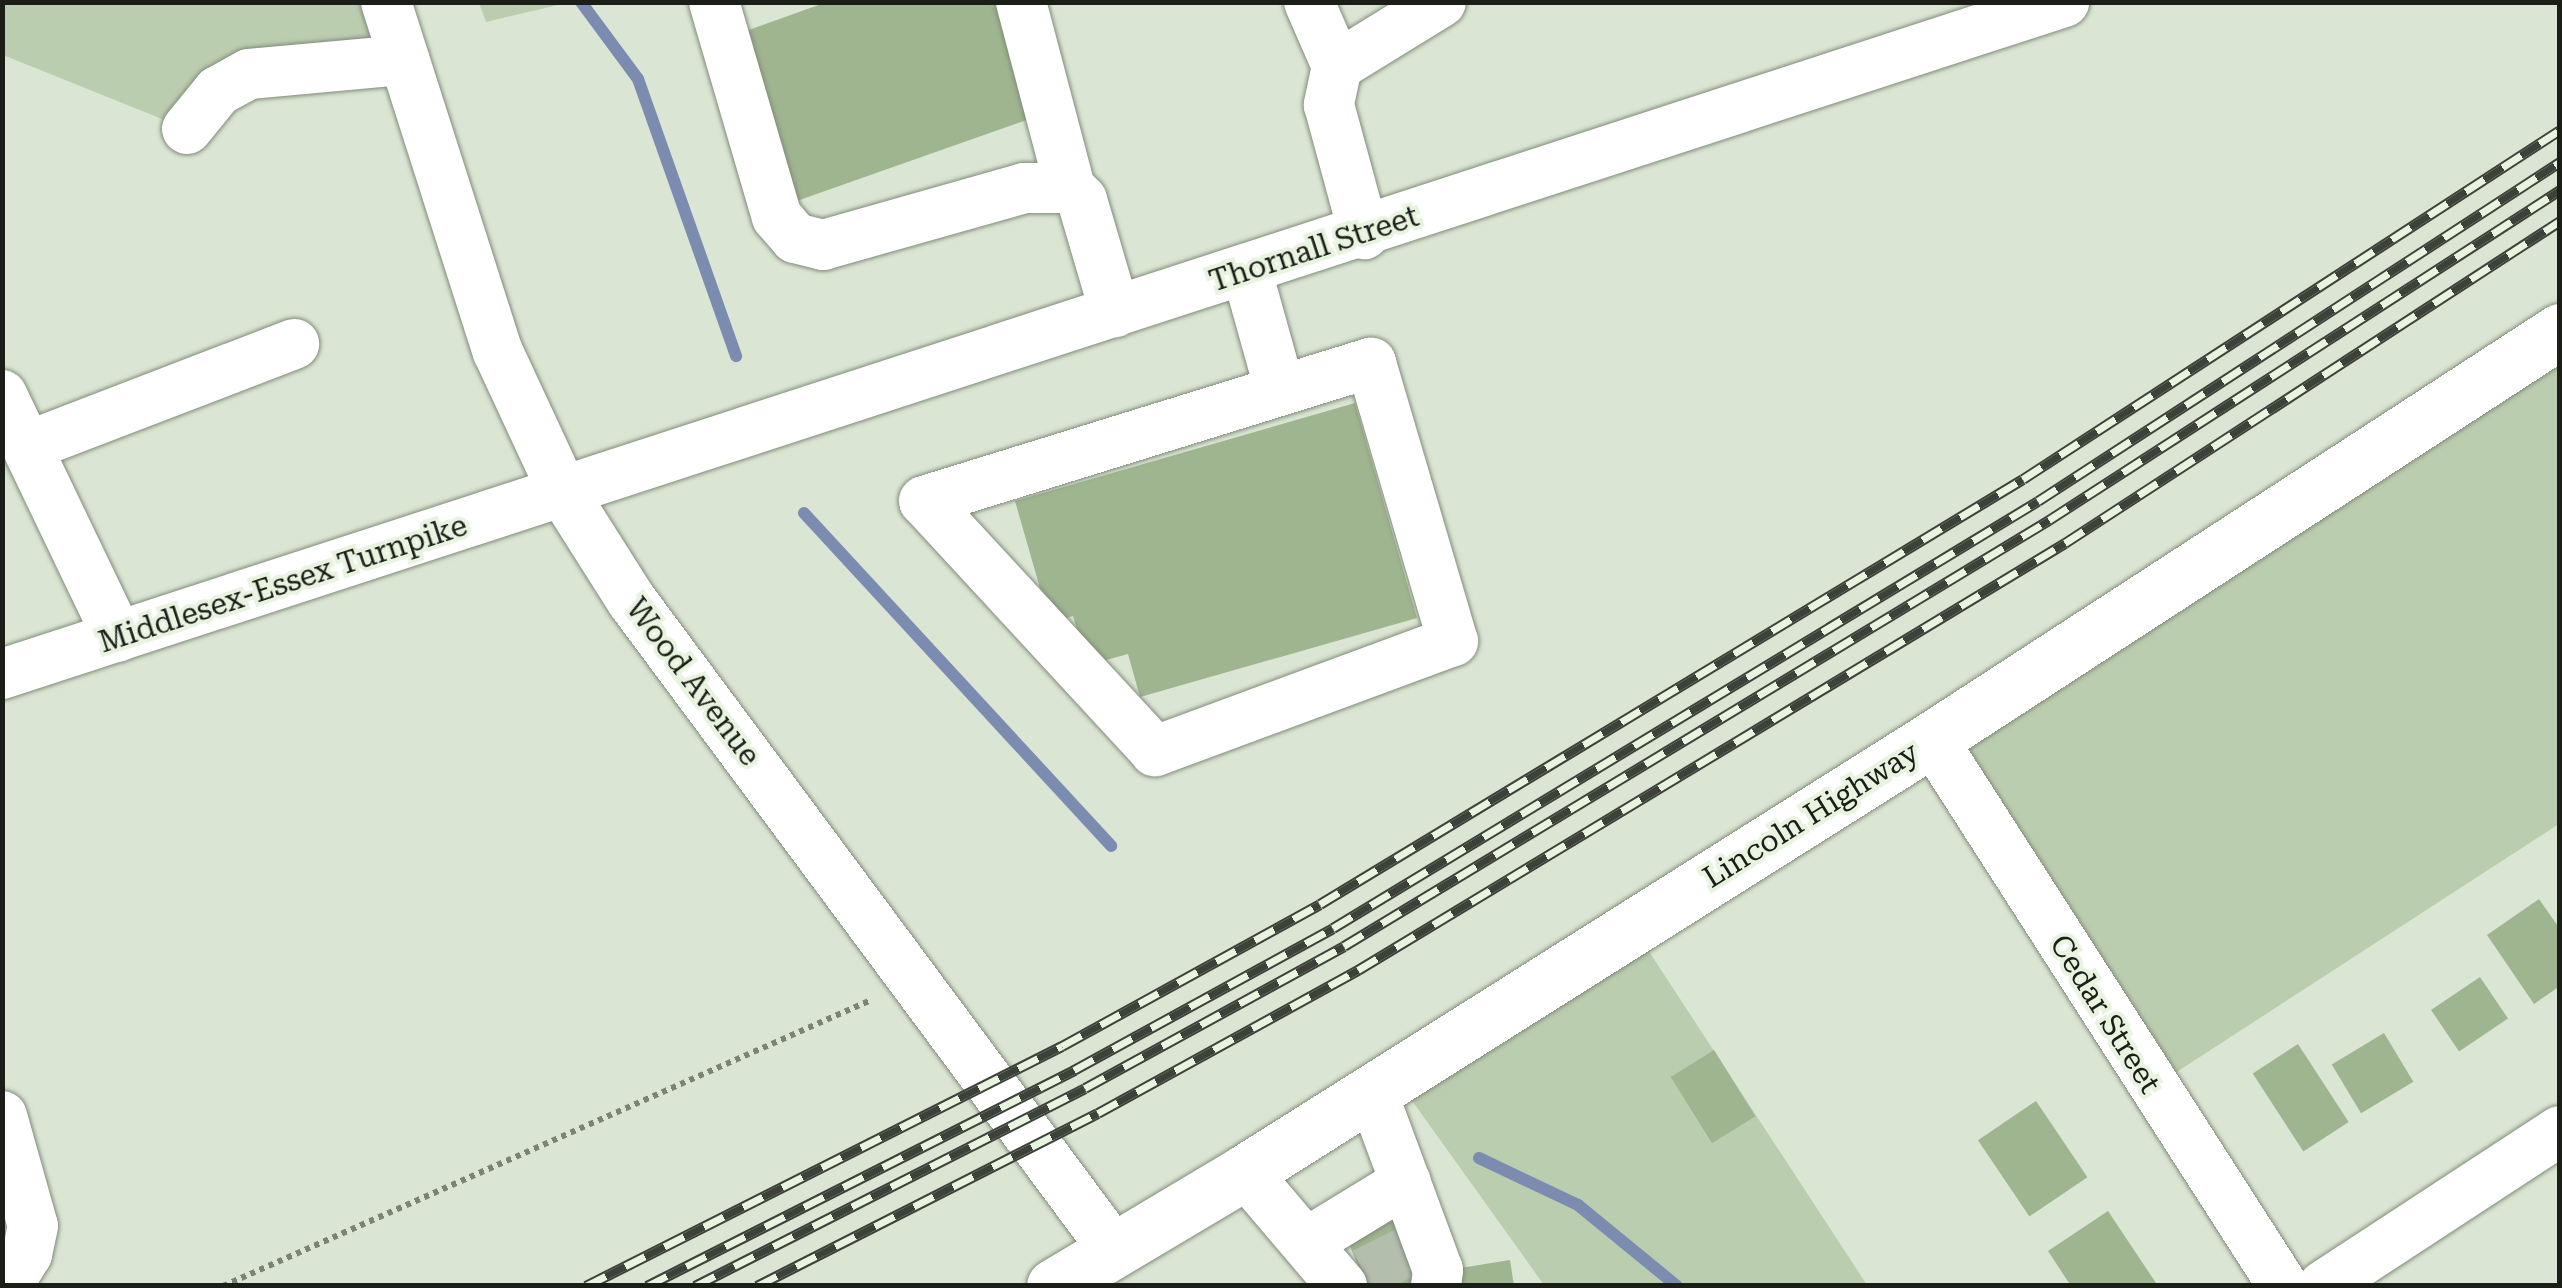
<!DOCTYPE html>
<html>
<head>
<meta charset="utf-8">
<style>
  body { margin:0 }
  #map { position:relative; width:2562px; height:1288px; overflow:hidden; background:#dae6d3; font-family:"Roboto Serif",serif }
  div>[style] { position:absolute }
  .green>* { inset:0; background:#bbcdaf }
  .stream>* { height:12px; margin:-6px; padding:0 6px; transform-origin:6px; border-radius:6px; background:#7c8cb1 }
  .building>* { inset:0; background:#9eb58f; transform-origin:0 0 }
  .minor-tunnel>* { height:50px; margin-top:-25px; transform-origin:0; background:repeating-linear-gradient(90deg,#b4bead 0 50px,transparent 0 75px) }
  .path>* { height:6px; margin-top:-3px; transform-origin:0; background:repeating-linear-gradient(90deg,#7b8376 0 5px,transparent 0 10px) }
  .roads { filter:drop-shadow(0 0 2px #818b7a) drop-shadow(0 0 2px #818b7a) }
  .minor>* { height:50px; margin:-25px; padding:0 25px; transform-origin:25px; border-radius:25px; background:#fff }
  .major>* { height:55px; margin:-27.5px; padding:0 27.5px; transform-origin:27.5px; border-radius:27.5px; background:#fff }
  .rail>* { height:11px; margin-top:-5.5px; transform-origin:0; background:repeating-linear-gradient(90deg,#e8f3e0 0 22px,#3c4239 0 44px); box-sizing:border-box; border-block:2px solid #3c4239 }
  span { translate:-50% -50%; white-space:nowrap; text-align:center; line-height:1.15; -webkit-text-stroke:8px #e8f3e0; paint-order:stroke }
  .street-label { font-size:30px; color:#1a1e17 }
  .frame { position:absolute; inset:0; border:5px solid #1a1e17; pointer-events:none }
</style>
</head>
<body>
<div id="map">
  <div class="green">
    <i style="clip-path:polygon(2px 3px,386px 3px,404px 60px,249px 74px,187px 129px,3px 55px)"></i>
    <i style="clip-path:polygon(479px 3px,479px 2px,566px 3px,486px 22px)"></i>
    <i style="clip-path:polygon(2559px 331px,2559px 824px,2152px 1088px,1932px 739px)"></i>
    <i style="clip-path:polygon(1633px 927px,1867px 1285px,1544px 1285px,1395px 1077px)"></i>
  </div>
  <div class="stream">
    <i style="left:581px;top:2px;width:96px;rotate:53.5deg"></i>
    <i style="left:638px;top:79px;width:294px;rotate:70.5deg"></i>
    <i style="left:804px;top:513px;width:453px;rotate:47.3deg"></i>
    <i style="left:1479px;top:1158px;width:110px;rotate:25.4deg"></i>
    <i style="left:1578px;top:1205px;width:128px;rotate:39.3deg"></i>
  </div>
  <div class="building">
    <i style="clip-path:polygon(827px 2px,998px 2px,1038px 116px,791px 203px,732px 36px)"></i>
    <i style="clip-path:polygon(1355px 403px,1417px 618px,1140px 697px,1128px 654px,1088px 665px,1073px 616px,1050px 623px,1015px 501px)"></i>
    <i style="clip-path:polygon(2539px 899px,2560px 929px,2560px 986px,2534px 1004px,2487px 935px)"></i>
    <i style="left:2480px;top:977px;width:50px;height:59px;rotate:56deg"></i>
    <i style="left:2384px;top:1033px;width:57px;height:61px;rotate:59deg"></i>
    <i style="left:2298px;top:1044px;width:93px;height:54px;rotate:57deg"></i>
    <i style="left:1714px;top:1050px;width:78px;height:51px;rotate:58deg"></i>
    <i style="left:2036px;top:1101px;width:92px;height:70px;rotate:56deg"></i>
    <i style="clip-path:polygon(1395px 1211px,1424px 1286px,1366px 1286px,1344px 1231px)"></i>
    <i style="clip-path:polygon(2108px 1211px,2158px 1286px,2071px 1286px,2048px 1251px)"></i>
    <i style="clip-path:polygon(1510px 1260px,1514px 1286px,1450px 1286px,1448px 1270px)"></i>
  </div>
  <div class="minor-tunnel">
    <i style="left:1364px;top:1273px;width:49px;rotate:-26.6deg"></i>
  </div>
  <div class="path">
    <i style="left:223px;top:1286px;width:706px;rotate:-23.81deg"></i>
  </div>
  <div class="roads">
    <div class="minor">
      <i style="left:386px;top:2px;width:367px;rotate:72.3deg"></i>
      <i style="left:498px;top:352px;width:157px;rotate:65.1deg"></i>
      <i style="left:564px;top:494px;width:127px;rotate:57.6deg"></i>
      <i style="left:632px;top:601px;width:808px;rotate:53.4deg"></i>
      <i style="left:714px;top:2px;width:224px;rotate:73.7deg"></i>
      <i style="left:777px;top:217px;width:28px;rotate:49deg"></i>
      <i style="left:795px;top:238px;width:29px;rotate:14deg"></i>
      <i style="left:823px;top:245px;width:209px;rotate:-15.8deg"></i>
      <i style="left:1024px;top:188px;width:46px"></i>
      <i style="left:1070px;top:188px;width:17px;rotate:45deg"></i>
      <i style="left:1082px;top:200px;width:117px;rotate:73.6deg"></i>
      <i style="left:1021px;top:2px;width:192px;rotate:75.2deg"></i>
      <i style="left:1309px;top:2px;width:70px;rotate:66.4deg"></i>
      <i style="left:1337px;top:66px;width:40px;rotate:102deg"></i>
      <i style="left:1329px;top:105px;width:134px;rotate:74.8deg"></i>
      <i style="left:1337px;top:66px;width:122px;rotate:-31.6deg"></i>
      <i style="left:187px;top:129px;width:49px;rotate:-50.8deg"></i>
      <i style="left:218px;top:91px;width:35px;rotate:-29deg"></i>
      <i style="left:249px;top:74px;width:156px;rotate:-5.2deg"></i>
      <i style="left:1247px;top:272px;width:123px;rotate:74.4deg"></i>
      <i style="left:1371px;top:363px;width:290px;rotate:73.6deg"></i>
      <i style="left:1453px;top:641px;width:318px;rotate:159.7deg"></i>
      <i style="left:1155px;top:751px;width:340px;rotate:-132.7deg"></i>
      <i style="left:924px;top:501px;width:468px;rotate:-17.2deg"></i>
      <i style="left:2px;top:395px;width:268px;rotate:64.4deg"></i>
      <i style="left:31px;top:445px;width:282px;rotate:-21deg"></i>
      <i style="left:2px;top:674px;width:2169px;rotate:-18.05deg"></i>
      <i style="left:1932px;top:739px;width:650px;rotate:57.31deg"></i>
      <i style="left:1372px;top:1092px;width:190px;rotate:69.7deg"></i>
      <i style="left:1438px;top:1270px;width:16px;rotate:97deg"></i>
      <i style="left:2px;top:1116px;width:114px;rotate:74.3deg"></i>
      <i style="left:33px;top:1226px;width:29px;rotate:102deg"></i>
      <i style="left:27px;top:1254px;width:38px;rotate:122deg"></i>
      <i style="left:1245px;top:1172px;width:150px;rotate:49.6deg"></i>
      <i style="left:1306px;top:1243px;width:117px;rotate:-31.4deg"></i>
      <i style="left:2323px;top:1286px;width:283px;rotate:-33.2deg"></i>
    </div>
    <div class="major">
      <i style="left:1054px;top:1286px;width:222px;rotate:-30.8deg"></i>
      <i style="left:1245px;top:1172px;width:812px;rotate:-32.22deg"></i>
      <i style="left:1932px;top:739px;width:749px;rotate:-33.01deg"></i>
    </div>
  </div>
  <div class="rail">
    <i style="left:586px;top:1286px;width:533px;rotate:-26.76deg"></i>
    <i style="left:1062px;top:1046px;width:294px;rotate:-28.8deg"></i>
    <i style="left:1320px;top:904px;width:821px;rotate:-31.16deg"></i>
    <i style="left:2023px;top:479px;width:640px;rotate:-33.02deg"></i>
    <i style="left:647px;top:1286px;width:479px;rotate:-26.8deg"></i>
    <i style="left:1074px;top:1070px;width:295px;rotate:-28.7deg"></i>
    <i style="left:1333px;top:928px;width:824px;rotate:-31.2deg"></i>
    <i style="left:2038px;top:501px;width:622px;rotate:-33deg"></i>
    <i style="left:695px;top:1286px;width:437px;rotate:-26.9deg"></i>
    <i style="left:1085px;top:1088px;width:295px;rotate:-28.7deg"></i>
    <i style="left:1344px;top:946px;width:824px;rotate:-31.14deg"></i>
    <i style="left:2049px;top:520px;width:608px;rotate:-32.85deg"></i>
    <i style="left:757px;top:1286px;width:382px;rotate:-26.9deg"></i>
    <i style="left:1098px;top:1113px;width:297px;rotate:-28.8deg"></i>
    <i style="left:1358px;top:970px;width:826px;rotate:-31.13deg"></i>
    <i style="left:2065px;top:543px;width:591px;rotate:-33.04deg"></i>
  </div>
  <div class="street-label">
    <span style="left:1314px;top:249px;rotate:-18deg">Thornall Street</span>
    <span style="left:283px;top:584px;rotate:-18deg">Middlesex-Essex Turnpike</span>
    <span style="left:693px;top:682px;rotate:53deg">Wood Avenue</span>
    <span style="left:1811px;top:815px;rotate:-32deg">Lincoln Highway</span>
    <span style="left:2105px;top:1014px;rotate:58deg">Cedar Street</span>
  </div>
  <div class="frame"></div>
</div>
</body>
</html>
